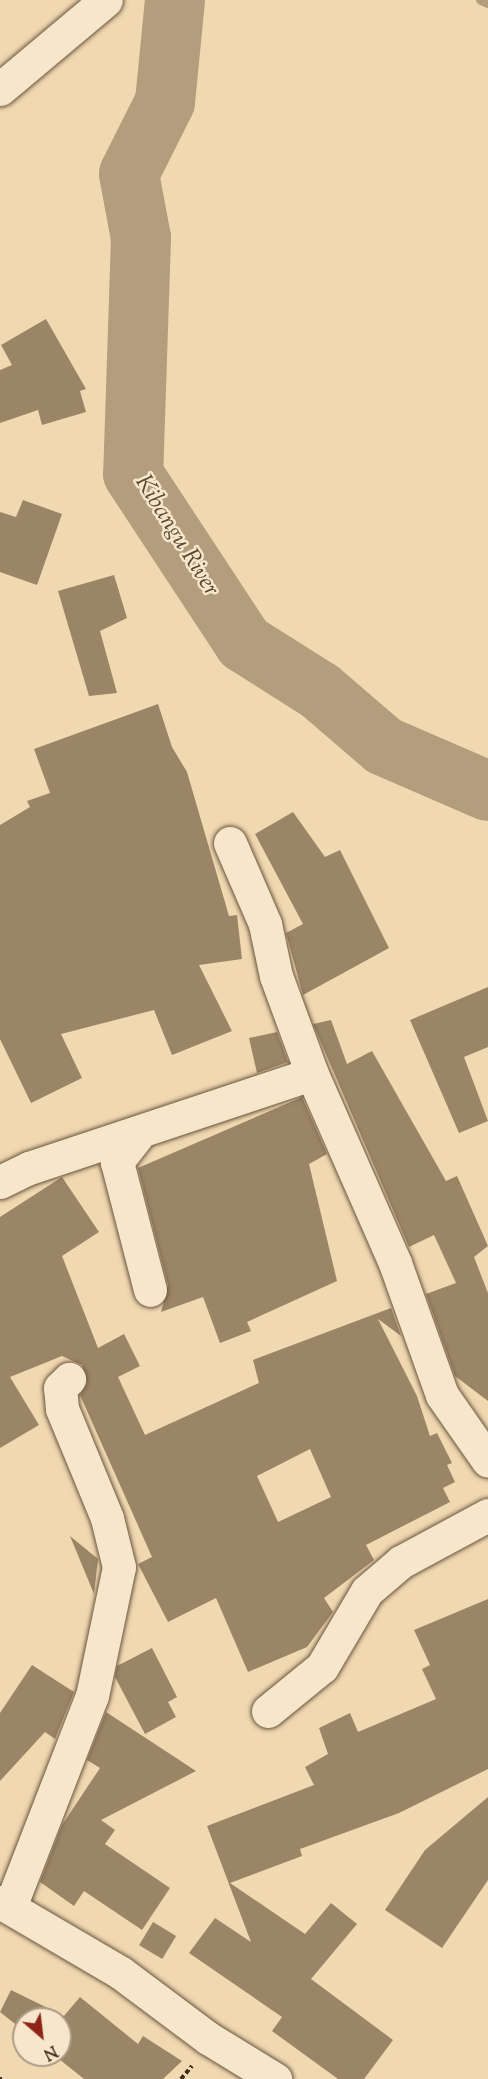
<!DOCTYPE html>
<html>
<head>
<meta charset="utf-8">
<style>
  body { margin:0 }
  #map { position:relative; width:488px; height:2079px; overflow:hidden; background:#f0d8b1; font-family:"Sorts Mill Goudy",serif }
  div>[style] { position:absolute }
  .stream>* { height:10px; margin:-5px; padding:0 5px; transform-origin:5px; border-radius:5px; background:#b49d7d }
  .river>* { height:60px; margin:-30px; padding:0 30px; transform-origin:30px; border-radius:30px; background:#b49d7d }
  .building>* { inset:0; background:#9b8567; transform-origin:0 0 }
  .path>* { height:4px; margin-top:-2px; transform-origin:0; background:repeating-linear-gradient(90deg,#3f2b17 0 4.5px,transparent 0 7.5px) }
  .roads { filter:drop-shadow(0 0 2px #6b563e) drop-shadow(0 0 2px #6b563e) }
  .minor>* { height:33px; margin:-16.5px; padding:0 16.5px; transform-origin:16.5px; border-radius:16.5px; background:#f5e6cc }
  span { translate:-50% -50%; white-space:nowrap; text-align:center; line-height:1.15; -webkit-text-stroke:5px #f5e6cc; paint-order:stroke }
  .water-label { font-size:24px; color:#5c4830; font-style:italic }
  .north { position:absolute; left:12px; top:2007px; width:60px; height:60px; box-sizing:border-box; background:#f5e6cc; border:2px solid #ac9b84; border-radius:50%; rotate:152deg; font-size:16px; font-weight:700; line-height:24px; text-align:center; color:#3f2b17 }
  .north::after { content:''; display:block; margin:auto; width:21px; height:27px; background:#8f2418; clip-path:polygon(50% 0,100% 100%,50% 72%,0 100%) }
</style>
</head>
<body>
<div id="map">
  <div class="stream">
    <i style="left:481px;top:0;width:8px;rotate:23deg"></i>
  </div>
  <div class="river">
    <i style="left:175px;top:0;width:102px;rotate:95.6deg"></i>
    <i style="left:165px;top:102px;width:80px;rotate:116.6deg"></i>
    <i style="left:129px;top:174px;width:65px;rotate:79.4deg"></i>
    <i style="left:141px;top:238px;width:236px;rotate:91.9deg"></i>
    <i style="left:133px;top:474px;width:202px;rotate:56.7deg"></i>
    <i style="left:244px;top:643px;width:90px;rotate:32.3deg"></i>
    <i style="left:320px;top:691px;width:84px;rotate:40.7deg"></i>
    <i style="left:384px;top:746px;width:113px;rotate:23.4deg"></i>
  </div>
  <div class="building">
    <i style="clip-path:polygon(46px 319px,86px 389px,80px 391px,86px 412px,42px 425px,38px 410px,0 423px,0 370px,12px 365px,1px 345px)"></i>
    <i style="clip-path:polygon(23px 500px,62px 514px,37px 585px,0 572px,0 512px,16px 517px)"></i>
    <i style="clip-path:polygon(114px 575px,127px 618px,100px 631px,117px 693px,89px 696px,58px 591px)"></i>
    <i style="clip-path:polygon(158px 704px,172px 747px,187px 772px,229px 916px,237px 915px,242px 959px,199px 965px,232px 1031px,172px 1055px,154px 1010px,61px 1034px,82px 1078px,31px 1103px,0 1039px,0 825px,30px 807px,27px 801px,50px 793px,34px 749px)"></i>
    <i style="clip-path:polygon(293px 812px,325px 857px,340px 850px,389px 948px,303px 995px,286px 933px,303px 924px,255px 834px)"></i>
    <i style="clip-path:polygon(488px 987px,488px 1047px,464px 1057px,488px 1121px,459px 1133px,410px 1020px)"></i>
    <i style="clip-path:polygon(331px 1020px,347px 1064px,372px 1051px,446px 1181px,457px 1176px,488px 1246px,474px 1257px,488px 1293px,488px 1401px,455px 1376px,426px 1294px,456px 1283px,434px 1235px,409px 1247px,313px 1024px)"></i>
    <i style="clip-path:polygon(277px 1032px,288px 1062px,257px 1073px,249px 1038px)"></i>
    <i style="clip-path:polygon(302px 1097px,327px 1154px,309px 1164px,337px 1281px,247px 1322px,251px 1331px,220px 1343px,203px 1297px,161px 1312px,168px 1285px,138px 1168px)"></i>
    <i style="clip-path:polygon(evenodd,62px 1177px,99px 1232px,62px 1256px,98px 1348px,124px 1334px,140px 1366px,118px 1377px,145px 1435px,259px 1383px,253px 1360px,391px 1308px,401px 1336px,378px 1319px,417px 1396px,430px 1436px,437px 1433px,452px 1463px,447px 1465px,455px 1482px,443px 1488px,450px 1502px,366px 1545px,374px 1560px,324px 1598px,333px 1612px,307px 1647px,248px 1672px,216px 1598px,168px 1622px,138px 1564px,152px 1557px,80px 1395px,87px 1383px,82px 1365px,62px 1356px,10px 1377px,39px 1425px,0 1448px,0 1217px,62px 1177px,310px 1449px,331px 1497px,278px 1522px,257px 1476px,310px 1449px)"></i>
    <i style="clip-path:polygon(70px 1536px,98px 1559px,94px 1594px)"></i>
    <i style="clip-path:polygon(488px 1599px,488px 1769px,399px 1813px,300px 1849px,302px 1856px,230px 1883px,305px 1934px,331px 1903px,357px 1924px,311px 1979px,393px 2040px,364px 2079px,338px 2079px,272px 2031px,282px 2017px,189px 1953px,215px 1918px,251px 1942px,207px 1826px,314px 1785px,305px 1767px,328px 1754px,319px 1728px,350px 1713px,358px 1732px,436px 1699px,422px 1669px,430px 1665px,414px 1630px)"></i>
    <i style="clip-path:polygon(152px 1648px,177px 1697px,168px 1702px,176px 1717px,145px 1734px,115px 1677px,117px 1666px)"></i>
    <i style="clip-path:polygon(32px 1665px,74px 1692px,55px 1739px,45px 1732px,0 1781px,0 1713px)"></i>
    <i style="clip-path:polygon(106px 1712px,196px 1771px,101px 1820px,115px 1830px,105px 1844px,170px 1888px,142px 1930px,84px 1891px,74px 1906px,40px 1882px,62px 1825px,100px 1768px,87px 1760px)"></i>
    <i style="clip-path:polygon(488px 1797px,488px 1880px,442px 1948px,385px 1910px,425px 1850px)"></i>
    <i style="left:153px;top:1922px;width:27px;height:27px;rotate:31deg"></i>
    <i style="clip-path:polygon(11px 1990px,64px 2016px,80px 1997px,138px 2044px,143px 2036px,182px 2061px,163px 2079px,84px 2079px,54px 2055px,60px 2055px,60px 2019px,24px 2019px,24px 2031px,0 2012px)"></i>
  </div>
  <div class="path">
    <i style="left:0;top:2079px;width:2px"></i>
    <i style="left:181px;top:2079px;width:17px;rotate:-50deg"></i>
  </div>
  <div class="roads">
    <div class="minor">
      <i style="left:0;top:89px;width:138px;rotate:-40deg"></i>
      <i style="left:230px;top:843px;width:88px;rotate:66.6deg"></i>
      <i style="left:265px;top:924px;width:53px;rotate:78.1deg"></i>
      <i style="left:276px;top:976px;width:104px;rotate:69.8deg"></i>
      <i style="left:312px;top:1074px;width:206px;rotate:66.3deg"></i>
      <i style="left:395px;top:1263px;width:140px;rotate:70.4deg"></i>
      <i style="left:442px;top:1395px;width:80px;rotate:55.1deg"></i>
      <i style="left:137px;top:1136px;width:33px;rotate:128deg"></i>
      <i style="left:117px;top:1162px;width:132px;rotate:75.5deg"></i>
      <i style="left:0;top:1182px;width:32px;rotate:-26deg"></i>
      <i style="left:29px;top:1168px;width:298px;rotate:-18.4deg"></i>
      <i style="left:268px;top:1711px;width:70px;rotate:-39.2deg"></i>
      <i style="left:322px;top:1667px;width:88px;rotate:-59.4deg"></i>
      <i style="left:367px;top:1591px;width:45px;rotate:-40.5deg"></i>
      <i style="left:401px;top:1562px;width:99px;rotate:-28.4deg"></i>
      <i style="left:0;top:1902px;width:140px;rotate:30.4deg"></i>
      <i style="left:121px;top:1973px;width:109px;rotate:36.8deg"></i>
      <i style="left:208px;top:2038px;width:79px;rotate:31.5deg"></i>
      <i style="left:10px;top:1907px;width:226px;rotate:-68.8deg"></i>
      <i style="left:92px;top:1696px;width:132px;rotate:-78.2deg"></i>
      <i style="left:119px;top:1567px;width:50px;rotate:-103.8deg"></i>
      <i style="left:107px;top:1518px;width:118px;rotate:-112.4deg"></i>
      <i style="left:62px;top:1409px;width:21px;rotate:-95deg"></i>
      <i style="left:60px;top:1388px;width:13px;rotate:-45deg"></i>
    </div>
  </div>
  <div class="water-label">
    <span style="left:176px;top:536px;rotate:58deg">Kibangu River</span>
  </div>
  <div class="north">N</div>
</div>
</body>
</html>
